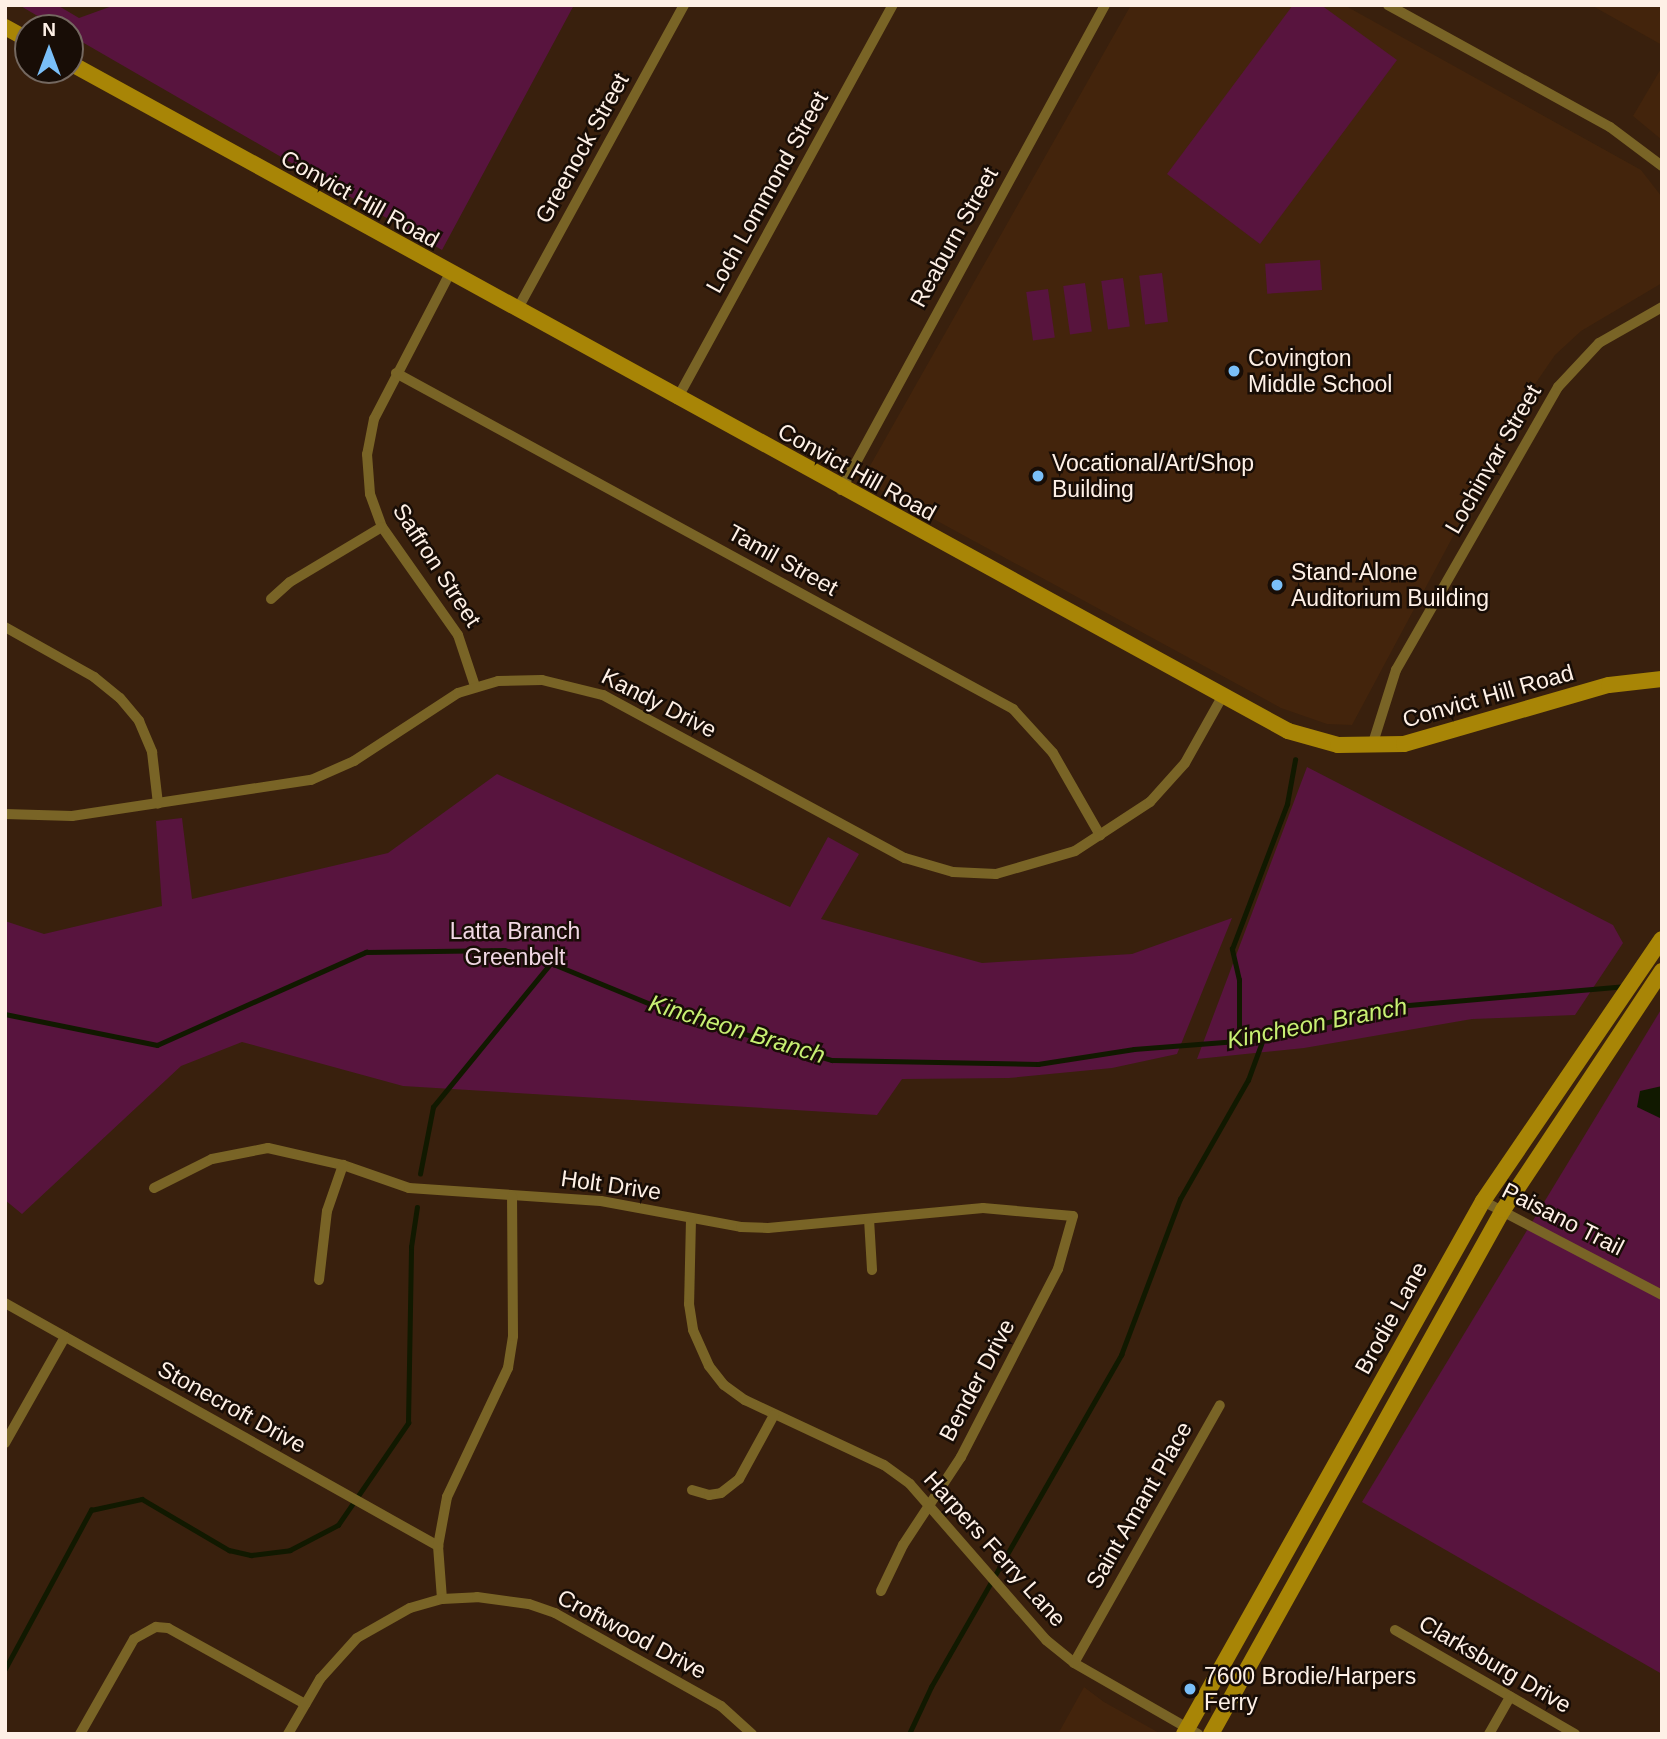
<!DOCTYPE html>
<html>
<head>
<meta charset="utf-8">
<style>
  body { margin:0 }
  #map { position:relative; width:1667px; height:1739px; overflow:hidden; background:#39200d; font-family:Helvetica,sans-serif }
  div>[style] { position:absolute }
  .built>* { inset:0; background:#43240c }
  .green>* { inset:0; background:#58143e; transform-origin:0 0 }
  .water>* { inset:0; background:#111900 }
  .stream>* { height:4.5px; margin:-2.25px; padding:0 2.25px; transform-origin:2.25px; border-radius:2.25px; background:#111900 }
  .street>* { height:10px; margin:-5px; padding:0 5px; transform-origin:5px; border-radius:5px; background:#796426 }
  .secondary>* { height:16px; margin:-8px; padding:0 8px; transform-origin:8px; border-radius:8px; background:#a88506 }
  .dots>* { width:19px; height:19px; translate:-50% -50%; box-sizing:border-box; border:4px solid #180d06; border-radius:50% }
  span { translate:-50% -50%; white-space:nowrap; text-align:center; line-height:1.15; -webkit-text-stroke:5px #180d06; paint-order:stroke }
  .street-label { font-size:23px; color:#fef0e6 }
  .poi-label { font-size:23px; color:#fef0e6 }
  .left { translate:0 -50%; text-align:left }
  .park-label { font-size:23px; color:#f1d8e4 }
  .water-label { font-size:24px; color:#c8f073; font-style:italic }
  .frame { position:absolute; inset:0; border:7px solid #fef0e6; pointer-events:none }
  .north { position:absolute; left:14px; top:14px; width:70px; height:70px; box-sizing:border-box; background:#180d06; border:2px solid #746860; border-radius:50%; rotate:0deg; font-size:19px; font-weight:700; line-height:28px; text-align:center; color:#fef0e6 }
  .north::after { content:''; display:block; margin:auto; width:24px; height:32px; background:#7abff8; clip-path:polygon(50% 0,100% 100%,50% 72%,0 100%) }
</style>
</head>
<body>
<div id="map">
  <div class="built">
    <i style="clip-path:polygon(1131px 5px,1344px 5px,1641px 170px,1662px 197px,1662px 283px,1581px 331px,1555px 355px,1533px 387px,1352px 725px,1327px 724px,1281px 708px,862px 480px)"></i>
    <i style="clip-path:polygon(1591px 5px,1662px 5px,1662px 45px)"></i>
    <i style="clip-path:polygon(1662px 67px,1662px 140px,1633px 116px)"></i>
    <i style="clip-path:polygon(1084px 1687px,1104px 1702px,1161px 1734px,1058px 1734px)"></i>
  </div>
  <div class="green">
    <i style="clip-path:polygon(19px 5px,57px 5px,79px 18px,115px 5px,574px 5px,442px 250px,70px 35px,70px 28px,58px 28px)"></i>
    <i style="clip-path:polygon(1293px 5px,1321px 5px,1397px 60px,1260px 244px,1167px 174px)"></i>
    <i style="left:1320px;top:260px;width:30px;height:55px;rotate:86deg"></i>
    <i style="left:1162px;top:273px;width:49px;height:23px;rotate:83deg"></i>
    <i style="left:1123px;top:278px;width:49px;height:22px;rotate:82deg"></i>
    <i style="left:1085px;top:283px;width:49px;height:22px;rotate:82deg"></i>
    <i style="left:1048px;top:289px;width:49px;height:22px;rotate:82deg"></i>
    <i style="clip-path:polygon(1307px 767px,1613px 925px,1623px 943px,1575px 1015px,1472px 1019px,1304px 1048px,1197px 1059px)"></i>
    <i style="clip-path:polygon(497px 774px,790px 907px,828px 837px,859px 854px,821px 919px,982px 963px,1132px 954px,1232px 918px,1177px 1054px,1112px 1068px,1009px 1078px,902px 1079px,877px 1115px,403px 1086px,242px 1042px,181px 1066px,22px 1214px,5px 1200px,5px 921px,44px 934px,162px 906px,156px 821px,182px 818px,192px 899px,388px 853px)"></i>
    <i style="clip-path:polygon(1662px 1008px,1662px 1674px,1362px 1502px)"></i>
  </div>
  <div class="water">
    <i style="clip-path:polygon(1662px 1086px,1662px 1119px,1637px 1107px,1640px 1091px)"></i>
  </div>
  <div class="stream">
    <i style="left:5px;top:1014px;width:155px;rotate:11.5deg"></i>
    <i style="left:157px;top:1045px;width:229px;rotate:-24deg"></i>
    <i style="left:366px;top:952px;width:138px;rotate:-0.8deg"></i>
    <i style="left:504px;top:950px;width:49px;rotate:15.5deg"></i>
    <i style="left:551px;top:963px;width:123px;rotate:22.4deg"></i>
    <i style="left:665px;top:1010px;width:174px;rotate:16.7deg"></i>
    <i style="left:832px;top:1060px;width:206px;rotate:1.1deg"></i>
    <i style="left:1038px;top:1064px;width:97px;rotate:-8.9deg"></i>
    <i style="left:1134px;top:1049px;width:129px;rotate:-4.4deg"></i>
    <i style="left:1263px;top:1039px;width:127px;rotate:-14.6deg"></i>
    <i style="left:1386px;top:1007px;width:241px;rotate:-5deg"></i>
    <i style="left:1239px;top:1040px;width:60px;rotate:-90deg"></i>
    <i style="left:1239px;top:980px;width:32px;rotate:-103deg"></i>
    <i style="left:1232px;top:949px;width:155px;rotate:-69.2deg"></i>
    <i style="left:1287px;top:804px;width:45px;rotate:-79.7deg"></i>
    <i style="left:420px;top:1174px;width:68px;rotate:-79deg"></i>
    <i style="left:433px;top:1107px;width:186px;rotate:-50.7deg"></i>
    <i style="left:5px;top:1669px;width:181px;rotate:-61.6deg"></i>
    <i style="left:91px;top:1510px;width:52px;rotate:-12.2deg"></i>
    <i style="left:142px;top:1499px;width:101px;rotate:30.4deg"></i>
    <i style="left:229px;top:1550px;width:23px;rotate:13deg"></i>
    <i style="left:251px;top:1555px;width:39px;rotate:-7deg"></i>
    <i style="left:290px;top:1550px;width:54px;rotate:-27.5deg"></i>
    <i style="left:338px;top:1525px;width:124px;rotate:-55.5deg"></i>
    <i style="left:408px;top:1423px;width:176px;rotate:-89deg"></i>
    <i style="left:411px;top:1247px;width:40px;rotate:-81.5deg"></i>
    <i style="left:909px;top:1734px;width:52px;rotate:-64.9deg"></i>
    <i style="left:931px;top:1687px;width:383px;rotate:-60.2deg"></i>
    <i style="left:1121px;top:1355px;width:167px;rotate:-69.3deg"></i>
    <i style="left:1180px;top:1199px;width:137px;rotate:-60.3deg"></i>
    <i style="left:1248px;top:1080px;width:44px;rotate:-69.9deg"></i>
  </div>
  <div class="street">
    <i style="left:1388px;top:5px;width:253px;rotate:28.8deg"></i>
    <i style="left:1610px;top:127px;width:65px;rotate:36.9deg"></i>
    <i style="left:449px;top:275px;width:162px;rotate:117.5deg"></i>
    <i style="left:374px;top:419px;width:36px;rotate:101deg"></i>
    <i style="left:367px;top:454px;width:40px;rotate:85.7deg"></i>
    <i style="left:370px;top:494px;width:35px;rotate:70deg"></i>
    <i style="left:382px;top:527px;width:132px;rotate:54.9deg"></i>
    <i style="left:458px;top:635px;width:54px;rotate:71.6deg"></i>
    <i style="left:517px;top:310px;width:348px;rotate:-61.3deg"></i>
    <i style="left:396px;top:373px;width:703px;rotate:28.57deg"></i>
    <i style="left:1013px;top:709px;width:59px;rotate:47.7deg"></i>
    <i style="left:1053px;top:753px;width:95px;rotate:60.2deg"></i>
    <i style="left:677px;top:399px;width:449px;rotate:-61.3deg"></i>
    <i style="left:841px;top:490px;width:552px;rotate:-61.44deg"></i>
    <i style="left:271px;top:599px;width:25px;rotate:-42deg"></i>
    <i style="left:290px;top:582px;width:107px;rotate:-30.9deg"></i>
    <i style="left:5px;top:627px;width:102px;rotate:29.3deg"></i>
    <i style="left:94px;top:677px;width:33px;rotate:39deg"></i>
    <i style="left:120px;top:698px;width:30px;rotate:50deg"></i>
    <i style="left:139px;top:721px;width:34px;rotate:67deg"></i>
    <i style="left:152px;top:752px;width:52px;rotate:83.4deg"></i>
    <i style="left:1372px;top:746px;width:80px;rotate:-72.5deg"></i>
    <i style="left:1396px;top:670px;width:326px;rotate:-60.2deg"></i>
    <i style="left:1558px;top:387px;width:60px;rotate:-47deg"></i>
    <i style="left:1599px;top:343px;width:73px;rotate:-29.7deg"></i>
    <i style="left:5px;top:814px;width:67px;rotate:1.7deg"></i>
    <i style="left:72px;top:816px;width:242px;rotate:-8.6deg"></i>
    <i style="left:311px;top:780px;width:47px;rotate:-23.8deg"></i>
    <i style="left:354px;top:761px;width:124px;rotate:-33.2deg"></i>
    <i style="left:458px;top:693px;width:42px;rotate:-16.7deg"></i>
    <i style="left:498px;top:681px;width:44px;rotate:-1.3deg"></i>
    <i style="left:542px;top:680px;width:63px;rotate:13.8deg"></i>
    <i style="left:603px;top:695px;width:343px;rotate:28.4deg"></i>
    <i style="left:905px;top:858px;width:50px;rotate:16.3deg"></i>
    <i style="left:953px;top:872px;width:43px;rotate:2.7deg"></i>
    <i style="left:996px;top:874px;width:82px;rotate:-16.2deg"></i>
    <i style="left:1075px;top:851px;width:90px;rotate:-33.2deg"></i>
    <i style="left:1150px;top:802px;width:52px;rotate:-48.1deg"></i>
    <i style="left:1185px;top:763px;width:76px;rotate:-60.7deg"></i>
    <i style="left:154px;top:1188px;width:65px;rotate:-26.6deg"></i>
    <i style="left:212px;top:1159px;width:57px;rotate:-11.1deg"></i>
    <i style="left:268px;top:1148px;width:77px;rotate:12.8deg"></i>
    <i style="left:343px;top:1165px;width:70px;rotate:19.2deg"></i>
    <i style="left:409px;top:1188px;width:192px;rotate:3.9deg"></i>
    <i style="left:601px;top:1201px;width:142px;rotate:10.5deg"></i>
    <i style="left:741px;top:1227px;width:27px;rotate:2deg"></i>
    <i style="left:768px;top:1228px;width:216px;rotate:-5.3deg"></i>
    <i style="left:983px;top:1208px;width:90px;rotate:5.1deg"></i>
    <i style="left:1073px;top:1216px;width:55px;rotate:105.8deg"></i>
    <i style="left:1058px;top:1269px;width:212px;rotate:117.3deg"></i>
    <i style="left:961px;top:1457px;width:105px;rotate:123.4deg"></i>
    <i style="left:903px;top:1545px;width:51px;rotate:115.6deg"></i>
    <i style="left:1483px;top:1201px;width:202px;rotate:27.7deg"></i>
    <i style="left:691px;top:1219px;width:85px;rotate:91.3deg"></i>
    <i style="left:689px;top:1304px;width:26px;rotate:81deg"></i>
    <i style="left:693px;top:1330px;width:39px;rotate:66deg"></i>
    <i style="left:709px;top:1366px;width:24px;rotate:52deg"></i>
    <i style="left:724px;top:1385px;width:26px;rotate:36deg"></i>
    <i style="left:745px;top:1400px;width:153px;rotate:25.1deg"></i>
    <i style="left:884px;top:1465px;width:32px;rotate:36deg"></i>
    <i style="left:910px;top:1484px;width:207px;rotate:48.9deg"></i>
    <i style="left:1046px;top:1640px;width:36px;rotate:39deg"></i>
    <i style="left:1074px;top:1663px;width:143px;rotate:29.8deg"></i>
    <i style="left:869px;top:1219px;width:51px;rotate:86.6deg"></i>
    <i style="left:319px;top:1280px;width:69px;rotate:-83.4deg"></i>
    <i style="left:327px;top:1211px;width:49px;rotate:-70.8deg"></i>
    <i style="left:5px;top:1303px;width:497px;rotate:29.3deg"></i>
    <i style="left:5px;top:1443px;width:122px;rotate:-60.5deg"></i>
    <i style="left:692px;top:1490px;width:18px;rotate:16deg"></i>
    <i style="left:709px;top:1495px;width:12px;rotate:-9deg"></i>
    <i style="left:721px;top:1493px;width:23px;rotate:-38deg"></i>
    <i style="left:739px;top:1479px;width:73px;rotate:-61.3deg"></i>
    <i style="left:442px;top:1599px;width:53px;rotate:-94.3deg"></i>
    <i style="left:438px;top:1546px;width:50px;rotate:-79.6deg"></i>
    <i style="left:447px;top:1497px;width:143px;rotate:-64.7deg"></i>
    <i style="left:508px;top:1368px;width:32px;rotate:-81deg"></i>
    <i style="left:513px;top:1336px;width:140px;rotate:-90.4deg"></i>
    <i style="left:1395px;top:1630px;width:208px;rotate:30deg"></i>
    <i style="left:1074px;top:1663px;width:296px;rotate:-60.5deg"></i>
    <i style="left:80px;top:1734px;width:109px;rotate:-60.4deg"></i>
    <i style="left:134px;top:1639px;width:25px;rotate:-29deg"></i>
    <i style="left:156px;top:1627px;width:12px;rotate:5deg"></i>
    <i style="left:168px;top:1628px;width:157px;rotate:29deg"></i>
    <i style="left:288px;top:1734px;width:64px;rotate:-59.8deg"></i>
    <i style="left:320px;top:1679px;width:55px;rotate:-47.9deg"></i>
    <i style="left:357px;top:1638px;width:61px;rotate:-29.5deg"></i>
    <i style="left:410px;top:1608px;width:33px;rotate:-16deg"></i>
    <i style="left:442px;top:1599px;width:35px;rotate:-3deg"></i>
    <i style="left:477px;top:1597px;width:52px;rotate:7.7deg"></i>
    <i style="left:529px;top:1604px;width:28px;rotate:19deg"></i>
    <i style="left:555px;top:1613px;width:190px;rotate:29.3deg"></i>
    <i style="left:721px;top:1706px;width:42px;rotate:42.1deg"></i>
    <i style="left:1489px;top:1734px;width:43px;rotate:-60.4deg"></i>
  </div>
  <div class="secondary">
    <i style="left:5px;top:27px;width:26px;rotate:29deg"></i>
    <i style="left:70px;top:63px;width:1389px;rotate:28.74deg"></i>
    <i style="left:1288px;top:731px;width:52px;rotate:15.6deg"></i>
    <i style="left:1338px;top:745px;width:66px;rotate:-0.9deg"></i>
    <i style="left:1404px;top:744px;width:213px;rotate:-16.1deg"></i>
    <i style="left:1609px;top:685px;width:53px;rotate:-6.5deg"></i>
    <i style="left:1184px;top:1734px;width:611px;rotate:-60.71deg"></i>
    <i style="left:1483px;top:1201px;width:317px;rotate:-55.7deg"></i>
    <i style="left:1211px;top:1734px;width:600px;rotate:-60.87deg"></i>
    <i style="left:1503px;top:1210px;width:287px;rotate:-56.4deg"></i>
  </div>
  <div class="dots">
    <i style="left:1234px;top:371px;background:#7abff8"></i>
    <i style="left:1038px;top:476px;background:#7abff8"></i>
    <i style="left:1277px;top:585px;background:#7abff8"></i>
    <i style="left:1190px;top:1689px;background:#7abff8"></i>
  </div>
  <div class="street-label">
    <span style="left:582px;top:148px;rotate:-61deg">Greenock Street</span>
    <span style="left:767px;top:192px;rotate:-61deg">Loch Lommond Street</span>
    <span style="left:360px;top:199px;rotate:29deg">Convict Hill Road</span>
    <span style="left:954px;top:237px;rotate:-61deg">Reaburn Street</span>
    <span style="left:1493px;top:459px;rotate:-60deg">Lochinvar Street</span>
    <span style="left:857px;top:472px;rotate:29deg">Convict Hill Road</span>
    <span style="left:783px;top:560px;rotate:29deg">Tamil Street</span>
    <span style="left:437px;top:565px;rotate:57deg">Saffron Street</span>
    <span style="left:1488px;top:696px;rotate:-16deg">Convict Hill Road</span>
    <span style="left:659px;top:703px;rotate:27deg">Kandy Drive</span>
    <span style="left:611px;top:1185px;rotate:8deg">Holt Drive</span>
    <span style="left:1563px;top:1219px;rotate:27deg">Paisano Trail</span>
    <span style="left:1391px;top:1318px;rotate:-61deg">Brodie Lane</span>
    <span style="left:977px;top:1380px;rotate:-62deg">Bender Drive</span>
    <span style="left:232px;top:1407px;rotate:29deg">Stonecroft Drive</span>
    <span style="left:1139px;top:1505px;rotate:-60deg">Saint Amant Place</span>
    <span style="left:995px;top:1549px;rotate:48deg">Harpers Ferry Lane</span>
    <span style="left:632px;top:1634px;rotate:28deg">Croftwood Drive</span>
    <span style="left:1495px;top:1664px;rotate:30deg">Clarksburg Drive</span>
  </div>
  <div class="poi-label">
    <span class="left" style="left:1248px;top:371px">Covington<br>Middle School</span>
    <span class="left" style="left:1052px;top:476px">Vocational/Art/Shop<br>Building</span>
    <span class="left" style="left:1291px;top:585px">Stand-Alone<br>Auditorium Building</span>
    <span class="left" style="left:1204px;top:1689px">7600 Brodie/Harpers<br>Ferry</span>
  </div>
  <div class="park-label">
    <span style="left:515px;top:944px">Latta Branch<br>Greenbelt</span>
  </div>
  <div class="water-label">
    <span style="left:1317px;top:1023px;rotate:-11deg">Kincheon Branch</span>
    <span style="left:737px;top:1029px;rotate:17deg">Kincheon Branch</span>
  </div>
  <div class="frame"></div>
  <div class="north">N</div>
</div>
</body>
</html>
